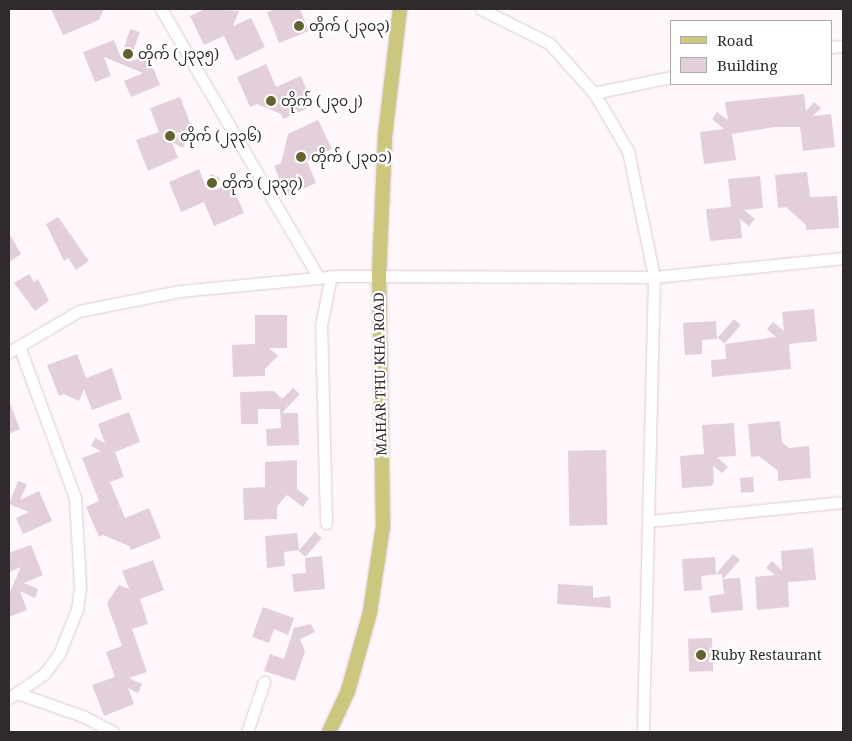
<!DOCTYPE html>
<html>
<head>
<meta charset="utf-8">
<style>
  body { margin:0 }
  #map { position:relative; width:852px; height:741px; overflow:hidden; background:#fff7fb; font-family:"Noto Serif","Noto Sans Myanmar",serif }
  div>[style] { position:absolute }
  .building>* { inset:0; background:#e3cfda; transform-origin:0 0 }
  .roads { filter:drop-shadow(0 0 1px #ddcad5) drop-shadow(0 0 1px #ddcad5) }
  .minor>* { height:11px; margin:-5.5px; padding:0 5.5px; transform-origin:5.5px; border-radius:5.5px; background:#fff }
  .major>* { height:14px; margin:-7px; padding:0 7px; transform-origin:7px; border-radius:7px; background:#cbc77c }
  .dots>* { width:14px; height:14px; translate:-50% -50%; box-sizing:border-box; border:2px solid #fff; border-radius:50% }
  span { translate:-50% -50%; white-space:nowrap; text-align:center; line-height:1.15; -webkit-text-stroke:4.5px #fff; paint-order:stroke }
  .poi-label { font-size:14px; color:#30292d }
  .left { translate:0 -50%; text-align:left }
  .street-label { font-size:14px; color:#30292d }
  .frame { position:absolute; inset:0; border:10px solid #30292d; pointer-events:none }
  .legend { position:absolute; left:670px; top:20px; width:162px; height:65px; box-sizing:border-box; background:#fff; border:1px solid #aca9ab; margin:0; padding:6px 9px; list-style:none; font-size:15px; color:#30292d }
  .legend li { display:flex; align-items:center; gap:10px; height:25px }
  .legend b { width:25px; border:1px solid #aca9ab }
</style>
</head>
<body>
<div id="map">
  <div class="building">
    <i style="clip-path:polygon(51px 9px,104px 9px,99px 20px,63px 35px)"></i>
    <i style="clip-path:polygon(205px 9px,239px 11px,233px 26px,251px 18px,265px 47px,236px 61px,224px 36px,204px 45px,190px 16px)"></i>
    <i style="clip-path:polygon(276px 9px,300px 9px,309px 31px,279px 43px,267px 12px)"></i>
    <i style="clip-path:polygon(130px 29px,140px 32px,129px 62px,148px 55px,160px 85px,131px 97px,124px 81px,143px 73px,104px 57px,111px 76px,95px 82px,83px 52px,114px 40px,121px 58px)"></i>
    <i style="clip-path:polygon(266px 64px,276px 87px,301px 76px,313px 106px,283px 119px,281px 114px,257px 104px,250px 107px,237px 77px)"></i>
    <i style="clip-path:polygon(804px 94px,806px 111px,814px 102px,821px 108px,813px 116px,831px 114px,835px 147px,803px 151px,800px 127px,775px 127px,732px 134px,736px 160px,704px 164px,700px 132px,724px 129px,712px 119px,717px 112px,728px 120px,725px 102px)"></i>
    <i style="clip-path:polygon(180px 97px,192px 128px,175px 134px,187px 139px,183px 148px,172px 142px,178px 158px,148px 171px,136px 140px,159px 132px,150px 108px)"></i>
    <i style="clip-path:polygon(318px 120px,332px 149px,307px 161px,316px 183px,287px 196px,274px 166px,281px 163px,288px 134px)"></i>
    <i style="clip-path:polygon(199px 169px,206px 187px,211px 174px,220px 178px,215px 190px,231px 183px,244px 213px,214px 226px,204px 202px,181px 212px,169px 182px)"></i>
    <i style="clip-path:polygon(807px 172px,810px 197px,837px 196px,839px 228px,806px 230px,806px 225px,786px 207px,778px 208px,775px 175px)"></i>
    <i style="clip-path:polygon(760px 176px,763px 208px,744px 210px,755px 219px,749px 226px,740px 219px,742px 238px,710px 241px,706px 209px,731px 207px,728px 179px)"></i>
    <i style="clip-path:polygon(58px 217px,89px 261px,76px 270px,68px 258px,64px 261px,46px 224px)"></i>
    <i style="clip-path:polygon(9px 233px,21px 254px,9px 262px)"></i>
    <i style="clip-path:polygon(29px 274px,34px 282px,38px 279px,49px 301px,35px 311px,14px 283px)"></i>
    <i style="clip-path:polygon(814px 309px,817px 341px,789px 344px,791px 369px,712px 377px,711px 360px,726px 359px,725px 344px,776px 337px,767px 329px,773px 322px,784px 331px,782px 312px)"></i>
    <i style="clip-path:polygon(255px 315px,287px 315px,287px 348px,269px 348px,278px 356px,265px 369px,265px 376px,233px 377px,232px 345px,255px 344px)"></i>
    <i style="left:734px;top:319px;width:9px;height:25px;rotate:41deg"></i>
    <i style="clip-path:polygon(716px 321px,717px 339px,702px 340px,702px 354px,685px 355px,683px 323px)"></i>
    <i style="clip-path:polygon(77px 354px,86px 378px,112px 368px,122px 399px,92px 410px,84px 389px,79px 401px,64px 394px,59px 396px,47px 365px)"></i>
    <i style="clip-path:polygon(293px 388px,300px 394px,282px 413px,298px 413px,299px 445px,267px 446px,266px 429px,281px 428px,280px 409px,258px 409px,258px 424px,241px 424px,240px 392px,274px 391px,282px 399px)"></i>
    <i style="clip-path:polygon(9px 401px,20px 429px,9px 434px)"></i>
    <i style="clip-path:polygon(129px 412px,140px 442px,115px 452px,124px 477px,110px 482px,125px 518px,149px 508px,161px 538px,131px 550px,129px 546px,103px 535px,99px 537px,86px 507px,99px 501px,82px 458px,101px 451px,91px 446px,95px 438px,105px 443px,98px 424px)"></i>
    <i style="clip-path:polygon(780px 421px,782px 442px,789px 448px,809px 446px,811px 478px,778px 481px,778px 471px,759px 456px,751px 457px,748px 424px)"></i>
    <i style="clip-path:polygon(734px 423px,736px 456px,717px 457px,728px 467px,722px 473px,713px 466px,714px 482px,711px 486px,682px 488px,680px 456px,704px 454px,702px 425px)"></i>
    <i style="left:606px;top:450px;width:75px;height:38px;rotate:89deg"></i>
    <i style="clip-path:polygon(297px 460px,297px 489px,309px 498px,303px 507px,287px 495px,277px 506px,277px 519px,244px 520px,243px 488px,265px 487px,265px 462px)"></i>
    <i style="left:753px;top:477px;width:15px;height:13px;rotate:86deg"></i>
    <i style="clip-path:polygon(18px 481px,27px 484px,20px 500px,39px 491px,52px 521px,23px 534px,16px 518px,29px 512px,9px 504px)"></i>
    <i style="left:315px;top:532px;width:9px;height:25px;rotate:41deg"></i>
    <i style="clip-path:polygon(297px 533px,299px 550px,284px 552px,285px 566px,267px 568px,265px 536px)"></i>
    <i style="clip-path:polygon(31px 545px,43px 575px,24px 583px,38px 589px,35px 598px,20px 591px,27px 610px,9px 617px,9px 594px,21px 567px,9px 572px,9px 553px)"></i>
    <i style="clip-path:polygon(813px 548px,816px 580px,788px 582px,789px 607px,757px 610px,755px 577px,775px 575px,766px 568px,772px 561px,782px 570px,781px 551px)"></i>
    <i style="clip-path:polygon(733px 554px,740px 560px,723px 579px,740px 578px,743px 610px,711px 613px,709px 596px,724px 594px,722px 574px,701px 576px,702px 590px,684px 591px,682px 559px,715px 557px,716px 574px)"></i>
    <i style="clip-path:polygon(322px 556px,325px 589px,294px 592px,292px 574px,306px 573px,305px 558px)"></i>
    <i style="clip-path:polygon(153px 560px,164px 590px,140px 599px,148px 624px,132px 629px,147px 672px,129px 678px,142px 684px,138px 693px,128px 688px,134px 704px,104px 716px,92px 685px,115px 677px,106px 652px,122px 646px,107px 603px,119px 585px,129px 589px,122px 571px)"></i>
    <i style="clip-path:polygon(558px 584px,593px 586px,593px 598px,610px 596px,611px 608px,557px 604px)"></i>
    <i style="clip-path:polygon(263px 607px,294px 618px,288px 635px,274px 629px,269px 643px,252px 637px)"></i>
    <i style="clip-path:polygon(311px 624px,315px 632px,300px 639px,305px 651px,295px 681px,264px 671px,270px 654px,284px 659px,294px 628px)"></i>
    <i style="left:712px;top:638px;width:33px;height:24px;rotate:88deg"></i>
  </div>
  <div class="roads">
    <div class="minor">
      <i style="left:161px;top:9px;width:311px;rotate:59.6deg"></i>
      <i style="left:481px;top:9px;width:76px;rotate:26.6deg"></i>
      <i style="left:549px;top:43px;width:67px;rotate:48deg"></i>
      <i style="left:594px;top:93px;width:67px;rotate:59.6deg"></i>
      <i style="left:628px;top:151px;width:129px;rotate:78.3deg"></i>
      <i style="left:654px;top:277px;width:455px;rotate:91.4deg"></i>
      <i style="left:831px;top:47px;width:12px;rotate:-5deg"></i>
      <i style="left:594px;top:93px;width:79px;rotate:-11.7deg"></i>
      <i style="left:9px;top:352px;width:81px;rotate:-30.4deg"></i>
      <i style="left:79px;top:311px;width:103px;rotate:-11.2deg"></i>
      <i style="left:180px;top:291px;width:159px;rotate:-5.4deg"></i>
      <i style="left:338px;top:276px;width:316px;rotate:0.2deg"></i>
      <i style="left:654px;top:277px;width:190px;rotate:-5.7deg"></i>
      <i style="left:650px;top:521px;width:194px;rotate:-5.6deg"></i>
      <i style="left:326px;top:523px;width:198px;rotate:-91.4deg"></i>
      <i style="left:321px;top:325px;width:50px;rotate:-78.5deg"></i>
      <i style="left:17px;top:693px;width:72px;rotate:19.4deg"></i>
      <i style="left:85px;top:717px;width:32px;rotate:28deg"></i>
      <i style="left:9px;top:698px;width:42px;rotate:-34.4deg"></i>
      <i style="left:44px;top:674px;width:25px;rotate:-53deg"></i>
      <i style="left:59px;top:654px;width:48px;rotate:-68.2deg"></i>
      <i style="left:77px;top:609px;width:22px;rotate:-82deg"></i>
      <i style="left:80px;top:587px;width:89px;rotate:-93.2deg"></i>
      <i style="left:75px;top:498px;width:162px;rotate:-110.2deg"></i>
      <i style="left:247px;top:732px;width:53px;rotate:-71.2deg"></i>
    </div>
    <div class="major">
      <i style="left:329px;top:732px;width:45px;rotate:-65.1deg"></i>
      <i style="left:348px;top:691px;width:82px;rotate:-74.4deg"></i>
      <i style="left:370px;top:612px;width:87px;rotate:-81.4deg"></i>
      <i style="left:383px;top:526px;width:251px;rotate:-90.9deg"></i>
      <i style="left:379px;top:275px;width:139px;rotate:-87.5deg"></i>
      <i style="left:385px;top:136px;width:128px;rotate:-83.3deg"></i>
    </div>
  </div>
  <div class="dots">
    <i style="left:299px;top:26px;background:#64612e"></i>
    <i style="left:128px;top:54px;background:#64612e"></i>
    <i style="left:271px;top:101px;background:#64612e"></i>
    <i style="left:170px;top:136px;background:#64612e"></i>
    <i style="left:301px;top:157px;background:#64612e"></i>
    <i style="left:212px;top:183px;background:#64612e"></i>
    <i style="left:701px;top:655px;background:#64612e"></i>
  </div>
  <div class="poi-label">
    <span class="left" style="left:309px;top:26px">တိုက် (၂၃၀၃)</span>
    <span class="left" style="left:138px;top:54px">တိုက် (၂၃၃၅)</span>
    <span class="left" style="left:281px;top:101px">တိုက် (၂၃၀၂)</span>
    <span class="left" style="left:180px;top:136px">တိုက် (၂၃၃၆)</span>
    <span class="left" style="left:311px;top:157px">တိုက် (၂၃၀၁)</span>
    <span class="left" style="left:222px;top:183px">တိုက် (၂၃၃၇)</span>
    <span class="left" style="left:711px;top:655px">Ruby Restaurant</span>
  </div>
  <div class="street-label">
    <span style="left:380px;top:374px;rotate:-91deg">MAHAR THU KHA ROAD</span>
  </div>
  <div class="frame"></div>
  <ul class="legend">
  <li><b style="height:6px;background:#cbc77c"></b>Road</li>
  <li><b style="height:14px;background:#e3cfda"></b>Building</li>
  </ul>
</div>
</body>
</html>
